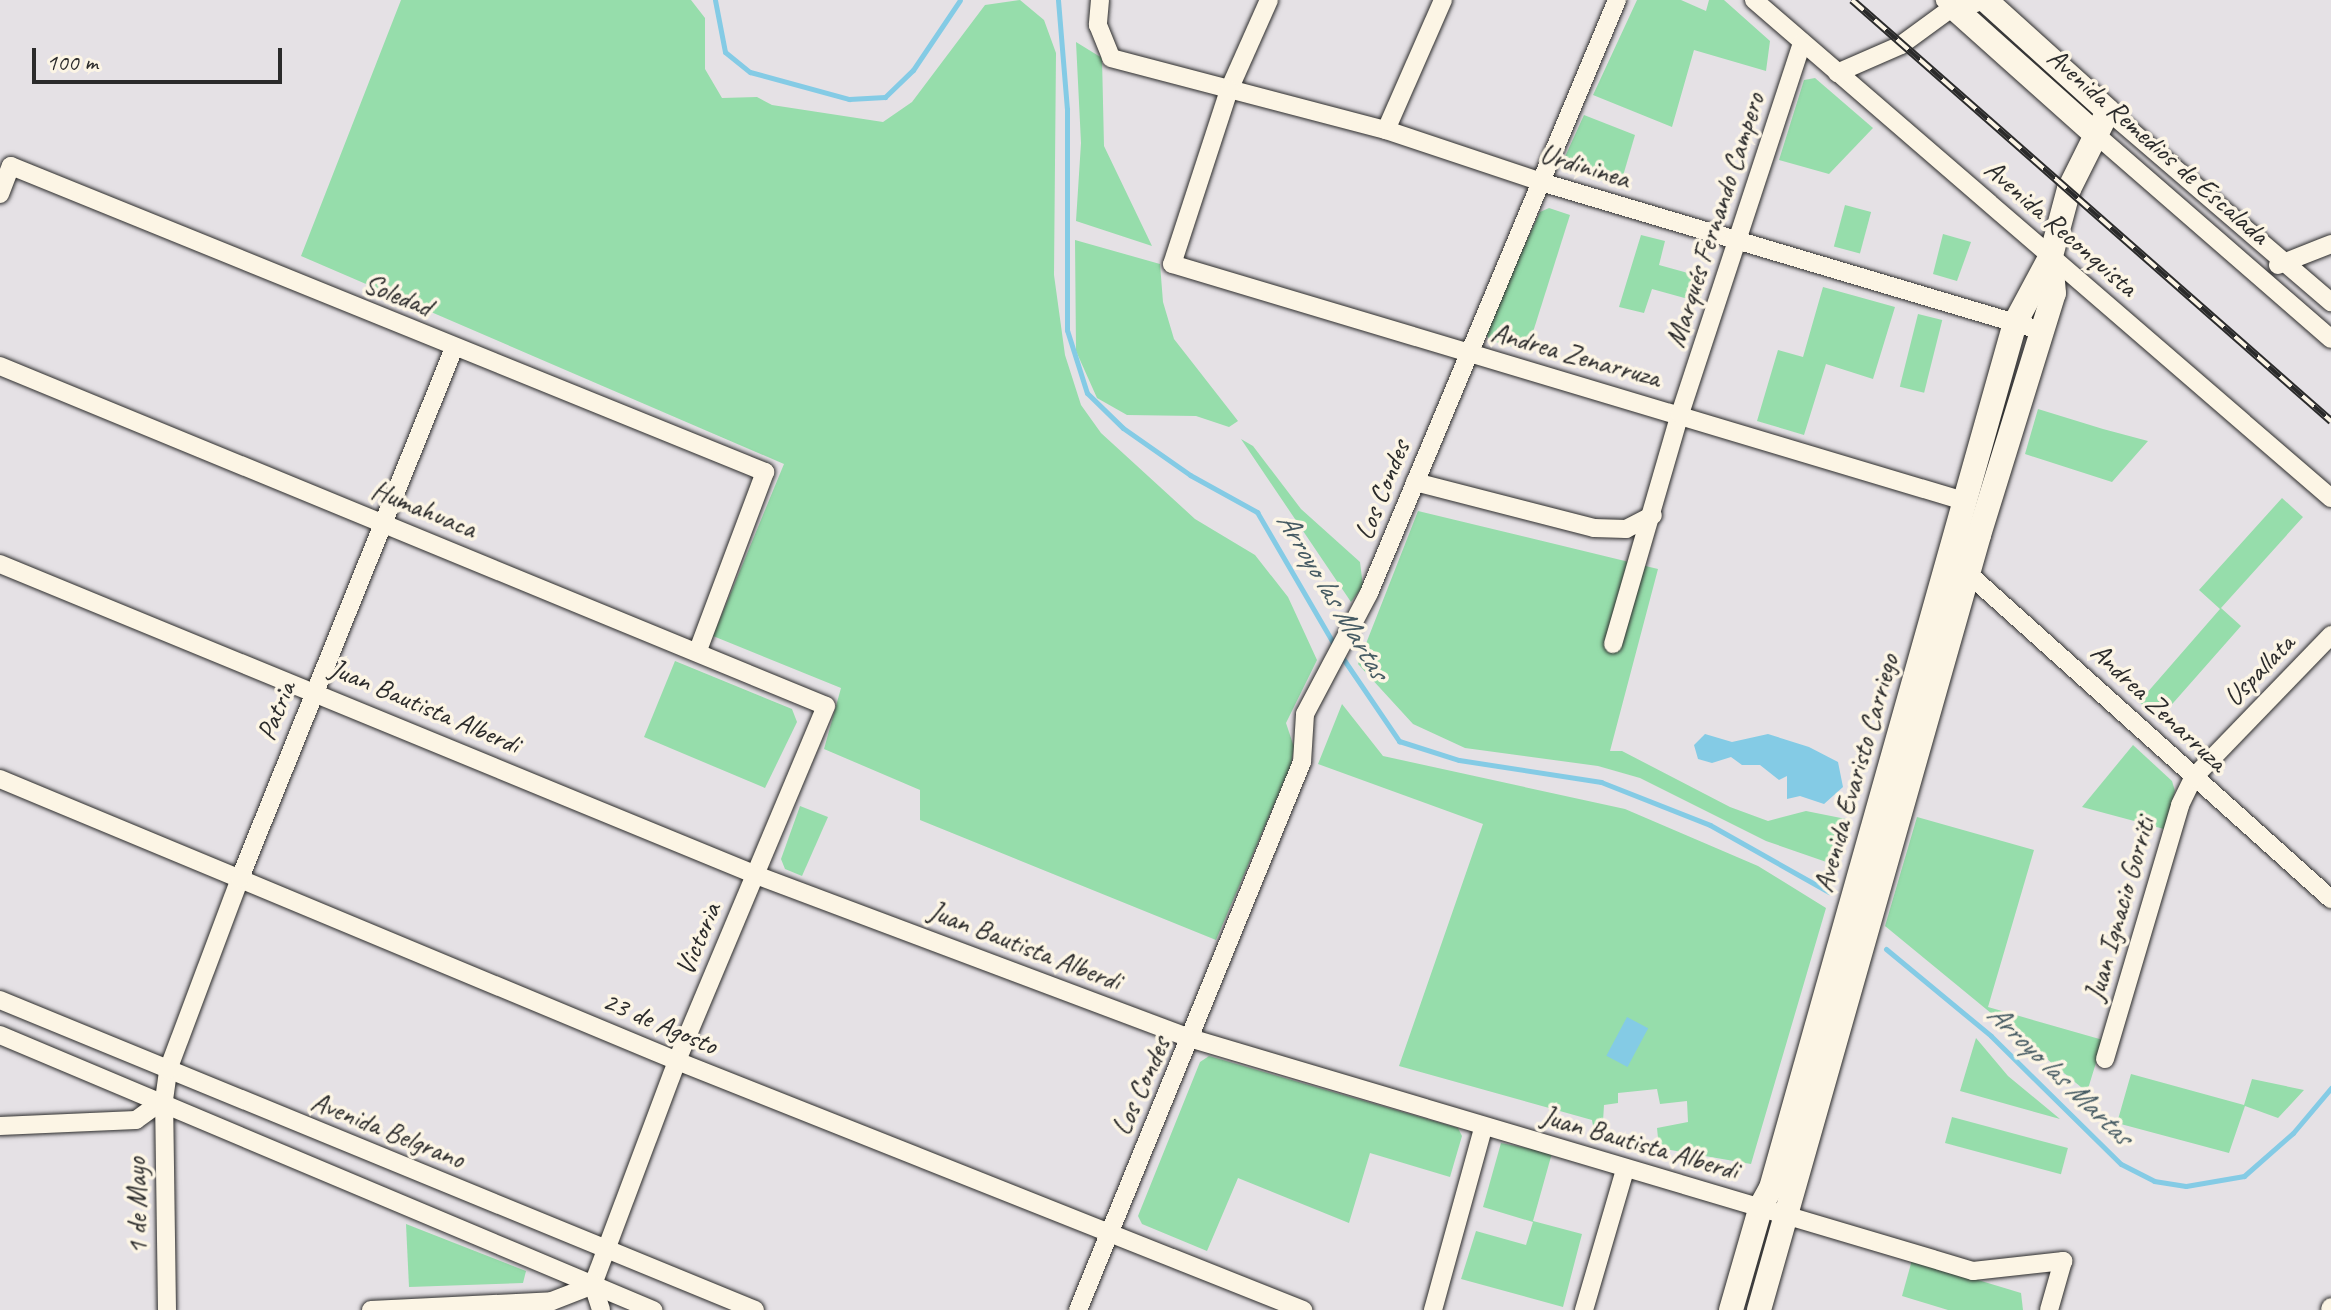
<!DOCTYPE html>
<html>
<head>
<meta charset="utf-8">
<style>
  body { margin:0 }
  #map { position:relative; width:2331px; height:1310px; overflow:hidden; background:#e5e1e5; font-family:Caveat,sans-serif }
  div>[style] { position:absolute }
  .green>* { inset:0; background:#96ddab; transform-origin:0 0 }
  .water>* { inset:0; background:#84cbe5; transform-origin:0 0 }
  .stream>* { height:5px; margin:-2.5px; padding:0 2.5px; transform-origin:2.5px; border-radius:2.5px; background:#84cbe5 }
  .roads { filter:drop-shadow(0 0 2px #2b2b2b) drop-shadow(0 0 2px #2b2b2b) }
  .minor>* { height:18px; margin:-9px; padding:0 9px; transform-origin:9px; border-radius:9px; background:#fcf5e5 }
  .tertiary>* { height:24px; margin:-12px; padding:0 12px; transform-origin:12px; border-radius:12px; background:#fcf5e5 }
  .rail>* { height:8px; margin-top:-4px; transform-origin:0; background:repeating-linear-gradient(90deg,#fcf5e5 0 15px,#2b2b2b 0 30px); box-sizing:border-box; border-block:2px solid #2b2b2b }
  span { translate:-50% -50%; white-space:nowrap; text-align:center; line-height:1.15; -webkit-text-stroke:7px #fcf5e5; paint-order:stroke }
  .street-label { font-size:28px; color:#2b2b2b }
  .water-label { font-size:30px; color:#465b63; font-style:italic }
  .scale { position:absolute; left:32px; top:48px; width:250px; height:36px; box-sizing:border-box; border:4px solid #2b2b2b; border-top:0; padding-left:10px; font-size:24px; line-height:28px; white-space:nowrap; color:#2b2b2b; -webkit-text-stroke:6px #fcf5e5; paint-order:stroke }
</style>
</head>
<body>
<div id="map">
  <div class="green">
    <i style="clip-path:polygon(401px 0,691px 0,705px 18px,705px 69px,722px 98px,757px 97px,772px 105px,883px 122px,912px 102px,985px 5px,1020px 0,1044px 20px,1056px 53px,1054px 275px,1065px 355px,1081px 405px,1101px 433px,1195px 519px,1255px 555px,1288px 597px,1317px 660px,1286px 723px,1294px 747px,1291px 765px,1216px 940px,920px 820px,920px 790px,824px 749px,841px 688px,713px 636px,784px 464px,301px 256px)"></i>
    <i style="clip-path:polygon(1637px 0,1681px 0,1706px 11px,1709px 0,1724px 0,1770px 41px,1766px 71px,1694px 50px,1672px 127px,1593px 95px)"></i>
    <i style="clip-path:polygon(1076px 42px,1102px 58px,1104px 146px,1152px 246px,1076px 221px,1081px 143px)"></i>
    <i style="clip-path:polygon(1815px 78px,1873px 128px,1829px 174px,1779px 160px,1804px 80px)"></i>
    <i style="clip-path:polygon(1584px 115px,1635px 135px,1620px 186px,1567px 170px,1563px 161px)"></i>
    <i style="left:1845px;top:205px;width:27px;height:43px;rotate:15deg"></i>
    <i style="clip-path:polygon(1549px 208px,1570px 215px,1527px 351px,1489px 340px,1485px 330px,1540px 212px)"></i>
    <i style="clip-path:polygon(1943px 234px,1971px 242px,1957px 281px,1933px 274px)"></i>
    <i style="clip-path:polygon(1641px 235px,1665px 241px,1659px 265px,1706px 278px,1699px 302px,1652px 289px,1644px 313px,1619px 307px)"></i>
    <i style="clip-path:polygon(1075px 240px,1160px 264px,1163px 302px,1174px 339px,1238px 421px,1229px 427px,1196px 416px,1127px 415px,1097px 398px,1076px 351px)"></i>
    <i style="clip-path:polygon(1823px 287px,1895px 307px,1873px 379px,1826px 364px,1804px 435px,1757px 421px,1778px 350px,1803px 357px)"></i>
    <i style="left:1918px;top:314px;width:25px;height:75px;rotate:14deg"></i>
    <i style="clip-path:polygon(2038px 409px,2103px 429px,2148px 441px,2112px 482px,2025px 454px)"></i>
    <i style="clip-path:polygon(1241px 439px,1253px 446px,1301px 509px,1360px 562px,1363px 586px,1351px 602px)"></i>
    <i style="clip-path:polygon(2282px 498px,2303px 517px,2221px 608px,2241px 626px,2159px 719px,2139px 702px,2220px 609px,2199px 590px)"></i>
    <i style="clip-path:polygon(1418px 511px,1658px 569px,1610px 751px,1622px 751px,1730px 807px,1768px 821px,1806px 811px,1851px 820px,1838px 866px,1766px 841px,1640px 778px,1598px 766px,1465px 748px,1413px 724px,1358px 664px)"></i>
    <i style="clip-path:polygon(675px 661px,792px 709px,797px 722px,765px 788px,644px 737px)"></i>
    <i style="clip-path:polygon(1342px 704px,1383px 756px,1625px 809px,1758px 866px,1826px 908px,1751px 1164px,1659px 1148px,1657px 1128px,1688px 1122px,1687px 1101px,1660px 1104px,1657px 1089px,1618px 1093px,1618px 1103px,1604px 1105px,1602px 1138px,1595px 1137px,1592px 1120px,1399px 1066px,1483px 824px,1318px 764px)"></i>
    <i style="clip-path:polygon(2133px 745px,2172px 781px,2175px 791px,2164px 829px,2082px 807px)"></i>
    <i style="clip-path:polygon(800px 806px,828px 817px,802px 876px,785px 869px,781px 859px)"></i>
    <i style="clip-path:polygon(1917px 817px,2034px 850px,1988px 1007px,2103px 1040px,2087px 1092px,1885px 926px)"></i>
    <i style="clip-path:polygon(1976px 1038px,2008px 1076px,2060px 1119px,1960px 1091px)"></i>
    <i style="clip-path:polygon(1209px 1056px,1458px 1128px,1462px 1136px,1450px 1177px,1370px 1153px,1349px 1223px,1238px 1178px,1207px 1251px,1142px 1224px,1138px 1216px,1200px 1062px)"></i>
    <i style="clip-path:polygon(2131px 1074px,2244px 1105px,2252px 1079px,2304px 1090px,2278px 1118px,2245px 1106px,2229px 1153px,2117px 1123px)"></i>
    <i style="left:1952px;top:1117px;width:120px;height:27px;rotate:15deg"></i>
    <i style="clip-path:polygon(1501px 1143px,1552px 1153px,1533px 1221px,1582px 1234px,1563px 1307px,1461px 1279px,1476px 1231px,1526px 1245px,1533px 1222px,1483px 1207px)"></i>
    <i style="clip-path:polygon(406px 1224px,526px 1271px,523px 1283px,409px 1287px)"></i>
    <i style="clip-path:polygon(1912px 1260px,2021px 1293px,2023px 1310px,1948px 1310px,1902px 1296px)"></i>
  </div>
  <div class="water">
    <i style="clip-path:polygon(1705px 734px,1732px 742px,1768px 734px,1809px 747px,1838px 762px,1843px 787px,1824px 804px,1800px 796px,1787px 799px,1787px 776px,1779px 780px,1760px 765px,1742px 765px,1731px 757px,1712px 763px,1698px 759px,1694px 745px)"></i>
    <i style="left:1627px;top:1017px;width:24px;height:44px;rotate:28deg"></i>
  </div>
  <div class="stream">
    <i style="left:715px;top:0;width:53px;rotate:79.1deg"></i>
    <i style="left:725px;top:52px;width:32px;rotate:39deg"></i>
    <i style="left:750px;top:72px;width:103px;rotate:15.3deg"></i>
    <i style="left:849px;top:99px;width:36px;rotate:-3deg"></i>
    <i style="left:885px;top:97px;width:39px;rotate:-44deg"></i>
    <i style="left:913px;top:70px;width:84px;rotate:-56.1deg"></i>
    <i style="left:1058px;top:0;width:109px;rotate:85.3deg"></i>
    <i style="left:1067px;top:109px;width:221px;rotate:90deg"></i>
    <i style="left:1067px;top:330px;width:66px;rotate:72.4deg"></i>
    <i style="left:1087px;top:393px;width:50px;rotate:44.2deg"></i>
    <i style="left:1123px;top:428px;width:82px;rotate:35deg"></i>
    <i style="left:1190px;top:475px;width:77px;rotate:28.9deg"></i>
    <i style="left:1257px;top:512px;width:157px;rotate:59.8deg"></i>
    <i style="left:1342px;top:657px;width:102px;rotate:55.8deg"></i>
    <i style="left:1399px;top:741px;width:63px;rotate:17.6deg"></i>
    <i style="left:1459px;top:760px;width:144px;rotate:8.8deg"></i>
    <i style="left:1601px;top:782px;width:117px;rotate:21.5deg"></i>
    <i style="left:1710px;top:825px;width:137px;rotate:29.4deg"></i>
    <i style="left:1886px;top:949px;width:136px;rotate:39.6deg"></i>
    <i style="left:1991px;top:1036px;width:182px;rotate:44.6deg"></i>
    <i style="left:2121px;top:1164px;width:37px;rotate:27deg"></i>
    <i style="left:2154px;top:1181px;width:32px;rotate:9deg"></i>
    <i style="left:2186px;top:1186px;width:59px;rotate:-9.8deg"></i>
    <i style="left:2244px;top:1176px;width:65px;rotate:-41.3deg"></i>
    <i style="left:2293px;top:1133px;width:59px;rotate:-49.8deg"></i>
  </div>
  <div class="roads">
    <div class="minor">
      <i style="left:1100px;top:0;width:25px;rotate:95deg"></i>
      <i style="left:1098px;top:25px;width:35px;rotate:68deg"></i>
      <i style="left:1111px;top:58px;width:284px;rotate:14.7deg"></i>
      <i style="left:1386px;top:130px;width:163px;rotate:18.5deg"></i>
      <i style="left:1541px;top:182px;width:523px;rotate:16.56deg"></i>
      <i style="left:1269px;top:0;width:98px;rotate:114deg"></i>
      <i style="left:1229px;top:90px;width:183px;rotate:108.1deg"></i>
      <i style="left:1172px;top:264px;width:827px;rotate:16.66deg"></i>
      <i style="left:1754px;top:0;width:762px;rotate:40.8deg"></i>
      <i style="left:1837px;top:73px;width:70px;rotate:-23.6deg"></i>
      <i style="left:1901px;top:45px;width:64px;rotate:-36.2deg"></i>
      <i style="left:1953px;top:7px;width:11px;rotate:-139deg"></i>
      <i style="left:2108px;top:111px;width:294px;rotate:40.6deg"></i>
      <i style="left:1386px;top:130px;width:142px;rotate:-66.3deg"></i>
      <i style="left:2093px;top:132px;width:315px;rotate:41deg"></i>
      <i style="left:0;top:194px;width:30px;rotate:-69deg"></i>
      <i style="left:11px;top:166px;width:814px;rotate:22.09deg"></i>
      <i style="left:765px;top:472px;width:190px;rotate:110.6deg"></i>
      <i style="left:2278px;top:265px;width:57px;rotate:-21.6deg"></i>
      <i style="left:0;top:366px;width:893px;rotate:22.37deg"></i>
      <i style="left:826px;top:706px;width:385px;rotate:112.8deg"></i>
      <i style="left:677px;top:1061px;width:239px;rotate:110.6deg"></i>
      <i style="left:1415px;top:482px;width:185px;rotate:14.4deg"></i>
      <i style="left:1594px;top:528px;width:32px;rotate:2deg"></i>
      <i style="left:1626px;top:529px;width:30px;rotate:-27deg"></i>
      <i style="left:0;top:564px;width:817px;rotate:22.36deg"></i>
      <i style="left:756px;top:875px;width:467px;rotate:20.6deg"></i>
      <i style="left:1193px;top:1039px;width:814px;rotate:16.56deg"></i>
      <i style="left:1973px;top:1271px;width:91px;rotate:-6.3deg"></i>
      <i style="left:2063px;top:1261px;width:51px;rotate:105.9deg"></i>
      <i style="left:1962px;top:568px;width:496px;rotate:41.9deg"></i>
      <i style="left:1613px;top:644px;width:240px;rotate:-73.8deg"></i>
      <i style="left:1680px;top:414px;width:391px;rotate:-71.8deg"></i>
      <i style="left:0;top:779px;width:733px;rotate:22.61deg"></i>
      <i style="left:677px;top:1061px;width:674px;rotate:21.69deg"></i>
      <i style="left:0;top:1000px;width:816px;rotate:22.32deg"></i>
      <i style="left:0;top:1035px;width:709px;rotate:22.84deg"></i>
      <i style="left:2105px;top:1059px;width:265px;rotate:-73.5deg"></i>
      <i style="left:2180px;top:805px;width:30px;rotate:-64deg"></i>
      <i style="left:2193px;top:778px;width:199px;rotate:-46deg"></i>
      <i style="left:0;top:1126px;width:136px;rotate:-2.5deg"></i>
      <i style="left:136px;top:1120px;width:34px;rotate:-36deg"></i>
      <i style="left:593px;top:1285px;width:26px;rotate:72deg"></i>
      <i style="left:167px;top:1310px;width:210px;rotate:-90.8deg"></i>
      <i style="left:164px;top:1100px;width:30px;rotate:-82deg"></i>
      <i style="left:168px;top:1070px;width:205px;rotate:-69.4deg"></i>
      <i style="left:240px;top:878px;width:572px;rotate:-68.01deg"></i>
      <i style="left:371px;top:1310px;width:181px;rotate:-2.8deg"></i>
      <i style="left:552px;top:1301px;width:44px;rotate:-21.3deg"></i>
      <i style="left:1078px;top:1310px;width:592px;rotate:-67.77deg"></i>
      <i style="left:1302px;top:762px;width:48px;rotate:-86.4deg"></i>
      <i style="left:1305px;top:714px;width:137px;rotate:-62.1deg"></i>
      <i style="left:1369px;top:593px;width:643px;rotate:-67.3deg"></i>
      <i style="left:1433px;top:1310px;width:189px;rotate:-74.6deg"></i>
      <i style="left:1584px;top:1310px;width:146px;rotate:-73.7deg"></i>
      <i style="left:2330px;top:1310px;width:3px;rotate:-72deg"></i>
    </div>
    <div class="tertiary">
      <i style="left:1975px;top:0;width:23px;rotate:162deg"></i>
      <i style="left:1953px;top:7px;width:188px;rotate:41.8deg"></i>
      <i style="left:1731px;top:1310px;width:108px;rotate:-73.9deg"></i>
      <i style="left:1761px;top:1206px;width:21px;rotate:-61deg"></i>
      <i style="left:1771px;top:1188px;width:899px;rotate:-74.25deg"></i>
      <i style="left:2015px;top:323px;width:76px;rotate:-61.8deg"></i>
      <i style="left:2051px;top:256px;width:69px;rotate:-75deg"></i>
      <i style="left:2069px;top:189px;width:87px;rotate:-63.4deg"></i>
      <i style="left:2108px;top:111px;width:166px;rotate:-137.9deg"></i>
      <i style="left:1759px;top:1310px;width:806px;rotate:-74.15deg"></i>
      <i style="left:1979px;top:535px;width:253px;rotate:-72.8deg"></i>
      <i style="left:2054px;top:293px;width:37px;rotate:-95deg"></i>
    </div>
  </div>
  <div class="rail">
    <i style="left:1852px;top:0;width:638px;rotate:41.31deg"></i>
  </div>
  <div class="street-label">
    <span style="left:2158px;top:146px;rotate:41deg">Avenida Remedios de Escalada</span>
    <span style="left:1585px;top:166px;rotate:17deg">Urdininea</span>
    <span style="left:1715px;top:220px;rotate:-72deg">Marqués Fernando Campero</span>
    <span style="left:2061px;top:228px;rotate:41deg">Avenida Reconquista</span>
    <span style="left:398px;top:295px;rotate:22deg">Soledad</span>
    <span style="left:1576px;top:355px;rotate:16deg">Andrea Zenarruza</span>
    <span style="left:1382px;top:490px;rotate:-68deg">Los Condes</span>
    <span style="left:424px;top:509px;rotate:22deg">Humahuaca</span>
    <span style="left:2259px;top:670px;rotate:-46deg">Uspallata</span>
    <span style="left:425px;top:706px;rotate:23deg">Juan Bautista Alberdi</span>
    <span style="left:2159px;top:707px;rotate:43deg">Andrea Zenarruza</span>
    <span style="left:276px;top:711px;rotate:-68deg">Patria</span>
    <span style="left:1856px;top:773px;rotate:-74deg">Avenida Evaristo Carriego</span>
    <span style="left:2120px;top:909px;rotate:-74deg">Juan Ignacio Gorriti</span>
    <span style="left:698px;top:939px;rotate:-67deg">Victoria</span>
    <span style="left:1025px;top:946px;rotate:21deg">Juan Bautista Alberdi</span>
    <span style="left:660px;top:1023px;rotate:23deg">23 de Agosto</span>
    <span style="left:1141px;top:1086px;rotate:-66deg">Los Condes</span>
    <span style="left:388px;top:1130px;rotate:22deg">Avenida Belgrano</span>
    <span style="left:1640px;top:1143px;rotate:16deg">Juan Bautista Alberdi</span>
    <span style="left:137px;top:1206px;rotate:-91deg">1 de Mayo</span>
  </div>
  <div class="water-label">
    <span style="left:1333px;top:595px;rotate:59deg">Arroyo las Martas</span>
    <span style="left:2060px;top:1074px;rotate:44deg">Arroyo las Martas</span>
  </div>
  <div class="scale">100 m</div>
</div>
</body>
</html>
